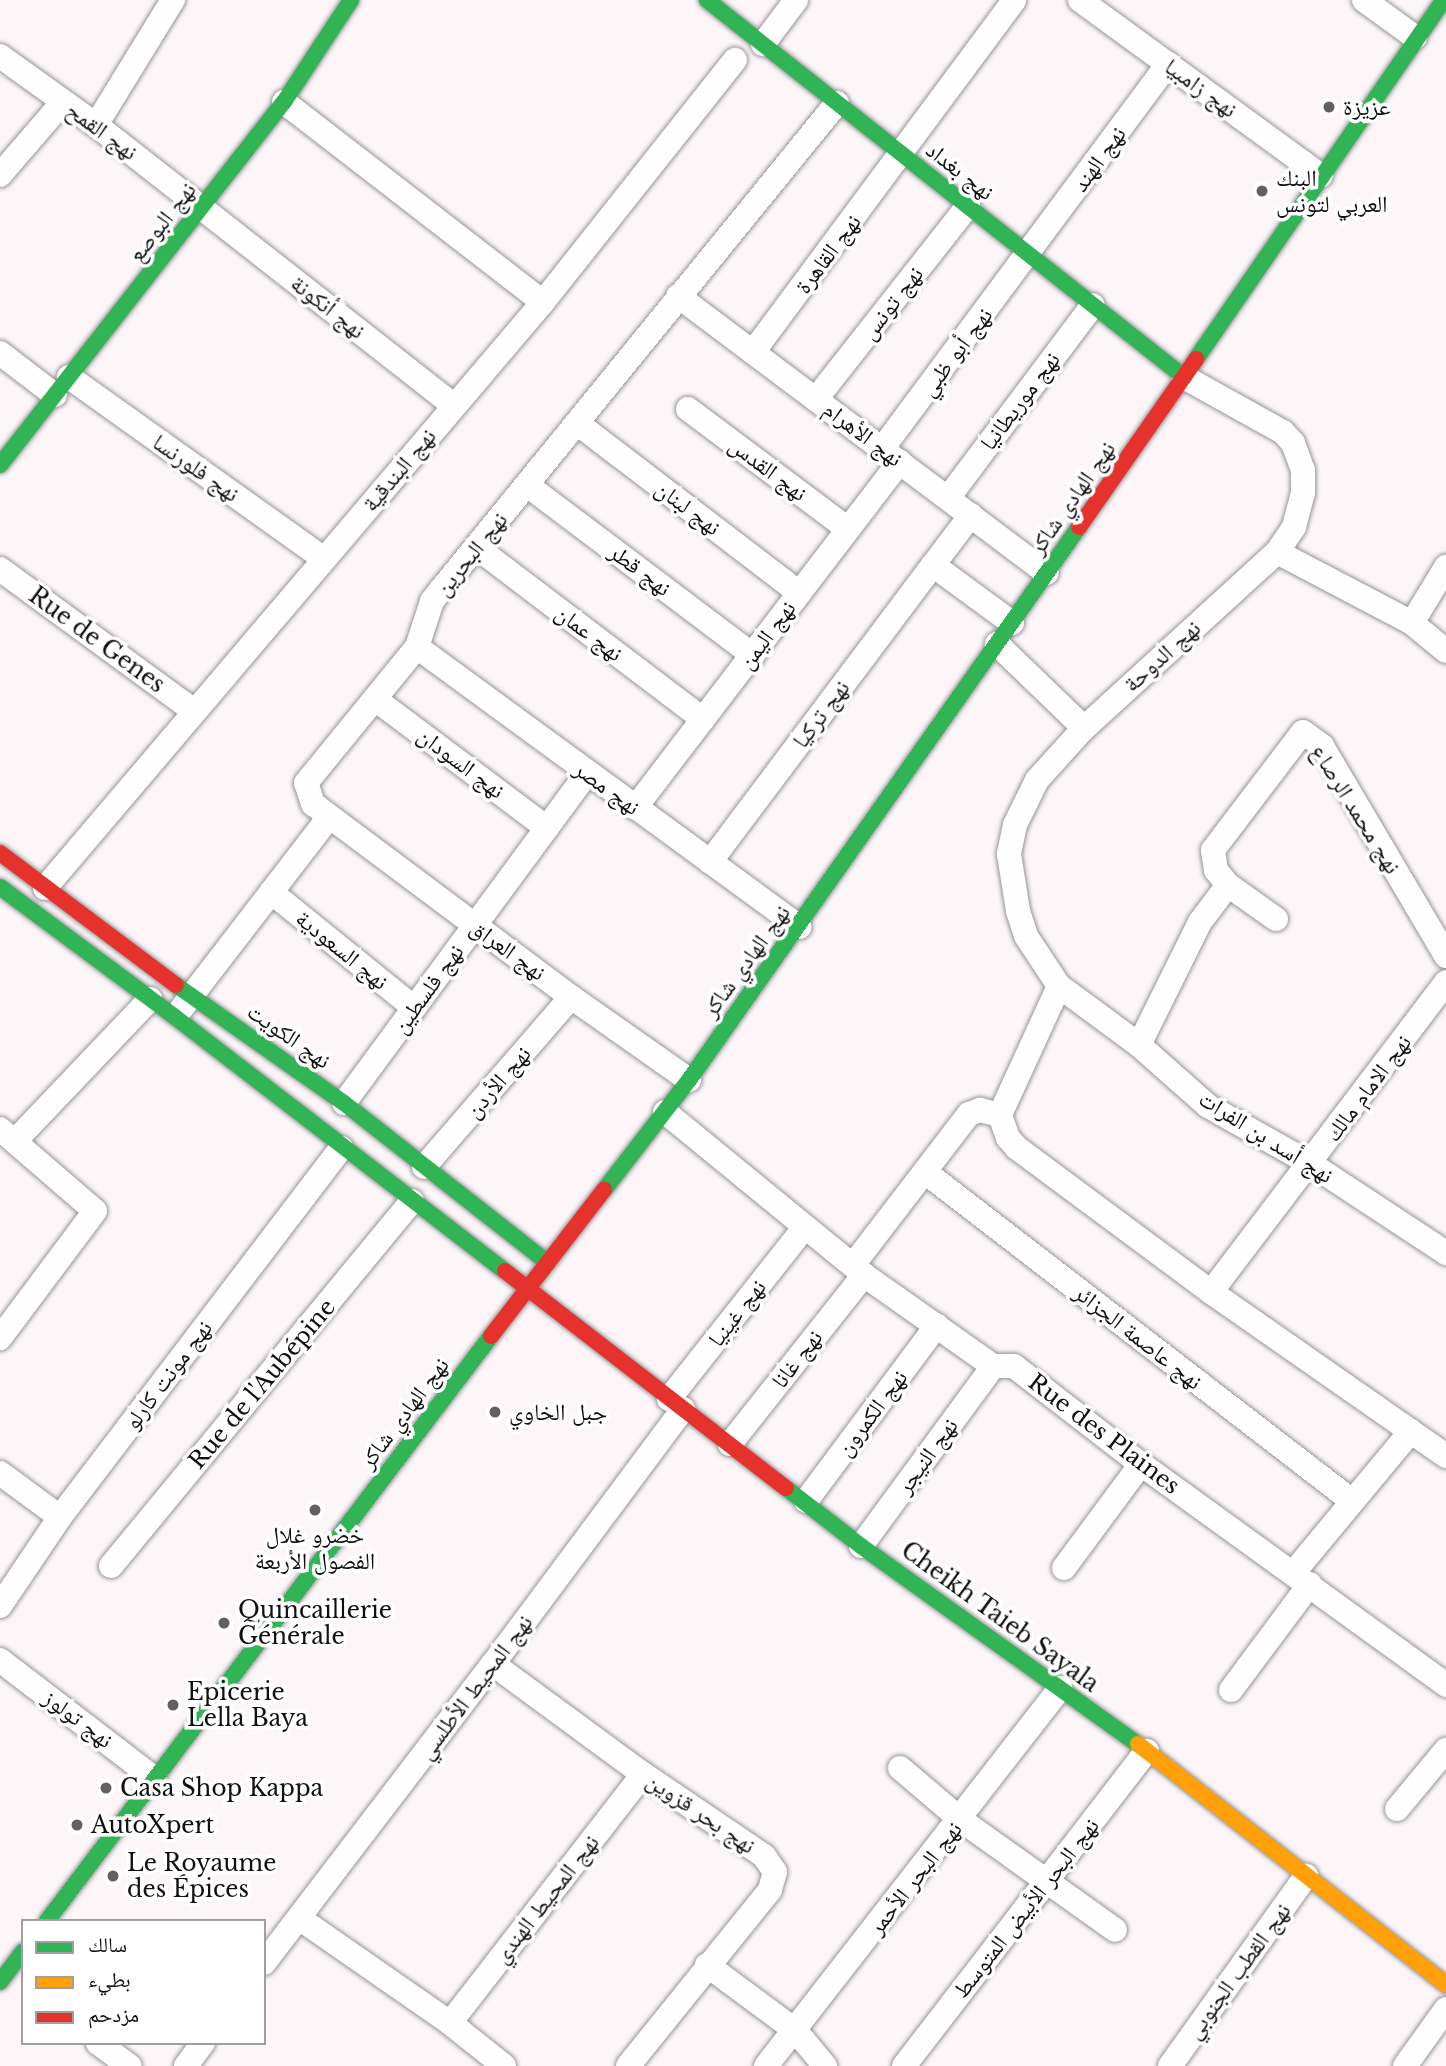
<!DOCTYPE html>
<html>
<head>
<meta charset="utf-8">
<style>
  body { margin:0 }
  #map { position:relative; width:1446px; height:2066px; overflow:hidden; background:#fcf6f9; font-family:"Libre Baskerville","Noto Naskh Arabic",serif }
  div>[style] { position:absolute }
  .roads { filter:drop-shadow(0 0 2px #969495) drop-shadow(0 0 2px #969495) }
  .street>* { height:24px; margin:-12px; padding:0 12px; transform-origin:12px; border-radius:12px; background:#fffefe }
  .fast>* { height:16px; margin:-8px; padding:0 8px; transform-origin:8px; border-radius:8px; background:#30b455 }
  .slow>* { height:16px; margin:-8px; padding:0 8px; transform-origin:8px; border-radius:8px; background:#ff9f0a }
  .jam>* { height:16px; margin:-8px; padding:0 8px; transform-origin:8px; border-radius:8px; background:#e5322d }
  .dots>* { width:19px; height:19px; translate:-50% -50%; box-sizing:border-box; border:4px solid #fff; border-radius:50% }
  span { translate:-50% -50%; white-space:nowrap; text-align:center; line-height:1.15; -webkit-text-stroke:7px #fff; paint-order:stroke }
  .street-label { font-size:23px; color:#101010 }
  .poi-label { font-size:23px; color:#101010 }
  .left { translate:0 -50%; text-align:left }
  .legend { position:absolute; left:21px; top:1919px; width:245px; height:126px; box-sizing:border-box; background:#fff; border:2px solid #9f9f9f; margin:0; padding:9px 12px; list-style:none; font-size:21px; color:#101010 }
  .legend li { display:flex; align-items:center; gap:14px; height:35px }
  .legend b { width:35px; border:2px solid #9f9f9f }
</style>
</head>
<body>
<div id="map">
  <div class="roads">
    <div class="street">
      <i style="left:1080px;top:0;width:298px;rotate:36.1deg"></i>
      <i style="left:1364px;top:0;width:63px;rotate:36deg"></i>
      <i style="left:763px;top:44px;width:55px;rotate:-53.1deg"></i>
      <i style="left:0;top:56px;width:118px;rotate:35.7deg"></i>
      <i style="left:96px;top:125px;width:455px;rotate:38.1deg"></i>
      <i style="left:284px;top:102px;width:327px;rotate:37.7deg"></i>
      <i style="left:96px;top:125px;width:147px;rotate:-58.4deg"></i>
      <i style="left:0;top:175px;width:95px;rotate:-49.3deg"></i>
      <i style="left:678px;top:296px;width:461px;rotate:36.9deg"></i>
      <i style="left:753px;top:352px;width:438px;rotate:-53.4deg"></i>
      <i style="left:0;top:353px;width:69px;rotate:37.4deg"></i>
      <i style="left:69px;top:377px;width:313px;rotate:35.5deg"></i>
      <i style="left:1184px;top:377px;width:113px;rotate:29.1deg"></i>
      <i style="left:1283px;top:432px;width:15px;rotate:48deg"></i>
      <i style="left:1293px;top:443px;width:29px;rotate:70deg"></i>
      <i style="left:1303px;top:470px;width:23px;rotate:90deg"></i>
      <i style="left:1303px;top:493px;width:35px;rotate:105deg"></i>
      <i style="left:1294px;top:527px;width:30px;rotate:124deg"></i>
      <i style="left:1277px;top:552px;width:261px;rotate:137.6deg"></i>
      <i style="left:1084px;top:728px;width:70px;rotate:132.1deg"></i>
      <i style="left:1037px;top:780px;width:50px;rotate:116.1deg"></i>
      <i style="left:1015px;top:825px;width:30px;rotate:102deg"></i>
      <i style="left:1009px;top:854px;width:58px;rotate:81deg"></i>
      <i style="left:1018px;top:911px;width:26px;rotate:72deg"></i>
      <i style="left:1026px;top:936px;width:60px;rotate:56.6deg"></i>
      <i style="left:1059px;top:986px;width:99px;rotate:36.4deg"></i>
      <i style="left:1139px;top:1045px;width:92px;rotate:41.5deg"></i>
      <i style="left:1208px;top:1106px;width:118px;rotate:29.4deg"></i>
      <i style="left:1311px;top:1164px;width:162px;rotate:33.4deg"></i>
      <i style="left:816px;top:399px;width:246px;rotate:-51.8deg"></i>
      <i style="left:688px;top:409px;width:200px;rotate:36.9deg"></i>
      <i style="left:577px;top:423px;width:280px;rotate:37.4deg"></i>
      <i style="left:882px;top:449px;width:480px;rotate:-53.4deg"></i>
      <i style="left:527px;top:485px;width:283px;rotate:37deg"></i>
      <i style="left:948px;top:498px;width:241px;rotate:-53.1deg"></i>
      <i style="left:971px;top:515px;width:63px;rotate:127.2deg"></i>
      <i style="left:933px;top:565px;width:98px;rotate:36.3deg"></i>
      <i style="left:476px;top:547px;width:285px;rotate:37.2deg"></i>
      <i style="left:1277px;top:552px;width:153px;rotate:27.7deg"></i>
      <i style="left:1412px;top:623px;width:44px;rotate:39.5deg"></i>
      <i style="left:0;top:569px;width:240px;rotate:36.2deg"></i>
      <i style="left:1412px;top:623px;width:66px;rotate:-58.7deg"></i>
      <i style="left:997px;top:644px;width:121px;rotate:44deg"></i>
      <i style="left:417px;top:647px;width:474px;rotate:36.2deg"></i>
      <i style="left:375px;top:699px;width:215px;rotate:36.9deg"></i>
      <i style="left:635px;top:808px;width:436px;rotate:-52.6deg"></i>
      <i style="left:710px;top:862px;width:371px;rotate:-53.1deg"></i>
      <i style="left:45px;top:888px;width:769px;rotate:-49.64deg"></i>
      <i style="left:543px;top:302px;width:309px;rotate:-51.6deg"></i>
      <i style="left:271px;top:892px;width:184px;rotate:39deg"></i>
      <i style="left:1276px;top:919px;width:59px;rotate:-144.7deg"></i>
      <i style="left:1228px;top:885px;width:19px;rotate:-129deg"></i>
      <i style="left:1216px;top:870px;width:20px;rotate:-99deg"></i>
      <i style="left:1213px;top:850px;width:148px;rotate:-52.7deg"></i>
      <i style="left:1303px;top:732px;width:24px;rotate:36deg"></i>
      <i style="left:1322px;top:746px;width:244px;rotate:59.4deg"></i>
      <i style="left:1059px;top:986px;width:142px;rotate:114.6deg"></i>
      <i style="left:1000px;top:1115px;width:24px;rotate:71deg"></i>
      <i style="left:1008px;top:1138px;width:13px;rotate:48deg"></i>
      <i style="left:1017px;top:1148px;width:242px;rotate:36.6deg"></i>
      <i style="left:1211px;top:1292px;width:287px;rotate:34.9deg"></i>
      <i style="left:182px;top:1008px;width:241px;rotate:-52.4deg"></i>
      <i style="left:1139px;top:1045px;width:137px;rotate:-63.6deg"></i>
      <i style="left:1200px;top:922px;width:46px;rotate:-52.9deg"></i>
      <i style="left:689px;top:1080px;width:144px;rotate:-144.9deg"></i>
      <i style="left:571px;top:997px;width:322px;rotate:-143.2deg"></i>
      <i style="left:313px;top:804px;width:22px;rotate:-108deg"></i>
      <i style="left:306px;top:783px;width:176px;rotate:-50.8deg"></i>
      <i style="left:417px;top:647px;width:48px;rotate:-71.9deg"></i>
      <i style="left:432px;top:601px;width:13px;rotate:-51deg"></i>
      <i style="left:440px;top:591px;width:629px;rotate:-50.87deg"></i>
      <i style="left:344px;top:1103px;width:410px;rotate:-53.6deg"></i>
      <i style="left:665px;top:1112px;width:257px;rotate:39.3deg"></i>
      <i style="left:864px;top:1275px;width:158px;rotate:35.2deg"></i>
      <i style="left:993px;top:1366px;width:21px"></i>
      <i style="left:1014px;top:1366px;width:160px;rotate:37.7deg"></i>
      <i style="left:1141px;top:1464px;width:377px;rotate:35.9deg"></i>
      <i style="left:0;top:1129px;width:125px;rotate:40.8deg"></i>
      <i style="left:95px;top:1211px;width:159px;rotate:126.8deg"></i>
      <i style="left:15px;top:1141px;width:196px;rotate:-46.4deg"></i>
      <i style="left:424px;top:1167px;width:225px;rotate:-49.1deg"></i>
      <i style="left:925px;top:1172px;width:539px;rotate:37.61deg"></i>
      <i style="left:853px;top:1265px;width:190px;rotate:-52.5deg"></i>
      <i style="left:969px;top:1114px;width:12px;rotate:-20deg"></i>
      <i style="left:980px;top:1110px;width:21px;rotate:14deg"></i>
      <i style="left:1211px;top:1292px;width:389px;rotate:-52.8deg"></i>
      <i style="left:669px;top:1399px;width:219px;rotate:-51.7deg"></i>
      <i style="left:730px;top:1444px;width:216px;rotate:-51.6deg"></i>
      <i style="left:0;top:1473px;width:74px;rotate:36.3deg"></i>
      <i style="left:806px;top:1501px;width:219px;rotate:-53.3deg"></i>
      <i style="left:861px;top:1546px;width:223px;rotate:-53.7deg"></i>
      <i style="left:111px;top:1566px;width:473px;rotate:-50.5deg"></i>
      <i style="left:1064px;top:1568px;width:129px;rotate:-53.5deg"></i>
      <i style="left:1294px;top:1572px;width:183px;rotate:-50.3deg"></i>
      <i style="left:0;top:1606px;width:107px;rotate:-56deg"></i>
      <i style="left:60px;top:1517px;width:464px;rotate:-52.7deg"></i>
      <i style="left:0;top:1660px;width:195px;rotate:37.5deg"></i>
      <i style="left:493px;top:1664px;width:186px;rotate:36.3deg"></i>
      <i style="left:643px;top:1774px;width:146px;rotate:34.1deg"></i>
      <i style="left:764px;top:1856px;width:19px;rotate:55deg"></i>
      <i style="left:775px;top:1872px;width:19px;rotate:106deg"></i>
      <i style="left:770px;top:1890px;width:226px;rotate:128.9deg"></i>
      <i style="left:1231px;top:1690px;width:132px;rotate:-53.3deg"></i>
      <i style="left:900px;top:1768px;width:80px;rotate:40.4deg"></i>
      <i style="left:961px;top:1820px;width:189px;rotate:35.5deg"></i>
      <i style="left:1397px;top:1809px;width:77px;rotate:-50.3deg"></i>
      <i style="left:299px;top:1918px;width:184px;rotate:34.8deg"></i>
      <i style="left:450px;top:2023px;width:69px;rotate:38.5deg"></i>
      <i style="left:264px;top:1963px;width:377px;rotate:-52.6deg"></i>
      <i style="left:493px;top:1664px;width:318px;rotate:-53.3deg"></i>
      <i style="left:707px;top:1965px;width:109px;rotate:36.5deg"></i>
      <i style="left:795px;top:2030px;width:47px;rotate:50.2deg"></i>
      <i style="left:450px;top:2023px;width:315px;rotate:-52.2deg"></i>
      <i style="left:98px;top:2043px;width:39px;rotate:36deg"></i>
      <i style="left:186px;top:2066px;width:29px;rotate:-54deg"></i>
      <i style="left:766px;top:2066px;width:479px;rotate:-52.1deg"></i>
      <i style="left:904px;top:2066px;width:398px;rotate:-52.4deg"></i>
      <i style="left:1170px;top:2066px;width:234px;rotate:-54.4deg"></i>
      <i style="left:1405px;top:2066px;width:70px;rotate:-54.3deg"></i>
    </div>
    <div class="fast">
      <i style="left:707px;top:0;width:608px;rotate:38.32deg"></i>
      <i style="left:1196px;top:359px;width:436px;rotate:-55.4deg"></i>
      <i style="left:0;top:465px;width:461px;rotate:-52deg"></i>
      <i style="left:284px;top:102px;width:122px;rotate:-56.7deg"></i>
      <i style="left:0;top:887px;width:218px;rotate:36.6deg"></i>
      <i style="left:175px;top:1017px;width:416px;rotate:37.6deg"></i>
      <i style="left:176px;top:985px;width:205px;rotate:35.1deg"></i>
      <i style="left:344px;top:1103px;width:259px;rotate:38.1deg"></i>
      <i style="left:604px;top:1190px;width:139px;rotate:-52.3deg"></i>
      <i style="left:689px;top:1080px;width:677px;rotate:-54.81deg"></i>
      <i style="left:786px;top:1488px;width:95px;rotate:37.7deg"></i>
      <i style="left:861px;top:1546px;width:340px;rotate:35.6deg"></i>
      <i style="left:47px;top:1921px;width:734px;rotate:-52.8deg"></i>
      <i style="left:0;top:1982px;width:38px;rotate:-53deg"></i>
    </div>
    <div class="slow">
      <i style="left:1138px;top:1744px;width:391px;rotate:38deg"></i>
    </div>
    <div class="jam">
      <i style="left:1079px;top:527px;width:205px;rotate:-55.1deg"></i>
      <i style="left:0;top:853px;width:220px;rotate:36.9deg"></i>
      <i style="left:505px;top:1271px;width:355px;rotate:37.7deg"></i>
      <i style="left:491px;top:1336px;width:185px;rotate:-52.3deg"></i>
    </div>
  </div>
  <div class="dots">
    <i style="left:1329px;top:107px;background:#636062"></i>
    <i style="left:1262px;top:191px;background:#636062"></i>
    <i style="left:495px;top:1412px;background:#636062"></i>
    <i style="left:315px;top:1510px;background:#636062"></i>
    <i style="left:224px;top:1623px;background:#636062"></i>
    <i style="left:173px;top:1705px;background:#636062"></i>
    <i style="left:106px;top:1788px;background:#636062"></i>
    <i style="left:77px;top:1825px;background:#636062"></i>
    <i style="left:113px;top:1876px;background:#636062"></i>
  </div>
  <div class="street-label">
    <span style="left:1201px;top:88px;rotate:36deg">نهج زامبيا</span>
    <span style="left:102px;top:131px;rotate:36deg">نهج القمح</span>
    <span style="left:1099px;top:159px;rotate:-54deg">نهج الهند</span>
    <span style="left:960px;top:171px;rotate:38deg">نهج بغداد</span>
    <span style="left:162px;top:222px;rotate:-52deg">نهج البوصع</span>
    <span style="left:828px;top:254px;rotate:-53deg">نهج القاهرة</span>
    <span style="left:892px;top:303px;rotate:-52deg">نهج تونس</span>
    <span style="left:328px;top:307px;rotate:38deg">نهج أنكونة</span>
    <span style="left:956px;top:352px;rotate:-53deg">نهج أبو ظبي</span>
    <span style="left:1020px;top:401px;rotate:-53deg">نهج موريطانيا</span>
    <span style="left:863px;top:434px;rotate:37deg">نهج الأهرام</span>
    <span style="left:196px;top:468px;rotate:35deg">نهج فلورنسا</span>
    <span style="left:768px;top:469px;rotate:37deg">نهج القدس</span>
    <span style="left:399px;top:470px;rotate:-50deg">نهج البندقية</span>
    <span style="left:1072px;top:498px;rotate:-55deg">نهج الهادي شاكر</span>
    <span style="left:688px;top:508px;rotate:37deg">نهج لبنان</span>
    <span style="left:471px;top:554px;rotate:-51deg">نهج البحرين</span>
    <span style="left:640px;top:570px;rotate:37deg">نهج قطر</span>
    <span style="left:589px;top:633px;rotate:37deg">نهج عمان</span>
    <span style="left:767px;top:635px;rotate:-53deg">نهج اليمن</span>
    <span style="left:97px;top:640px;rotate:36deg">Rue de Genes</span>
    <span style="left:1162px;top:656px;rotate:-42deg">نهج الدوحة</span>
    <span style="left:821px;top:714px;rotate:-53deg">نهج تركيا</span>
    <span style="left:461px;top:763px;rotate:37deg">نهج السودان</span>
    <span style="left:607px;top:788px;rotate:36deg">نهج مصر</span>
    <span style="left:1356px;top:809px;rotate:58deg">نهج محمد الرصاع</span>
    <span style="left:342px;top:950px;rotate:39deg">نهج السعودية</span>
    <span style="left:508px;top:950px;rotate:36deg">نهج العراق</span>
    <span style="left:746px;top:961px;rotate:-54deg">نهج الهادي شاكر</span>
    <span style="left:428px;top:989px;rotate:-54deg">نهج فلسطين</span>
    <span style="left:289px;top:1036px;rotate:35deg">نهج الكويت</span>
    <span style="left:498px;top:1082px;rotate:-49deg">نهج الأردن</span>
    <span style="left:1368px;top:1088px;rotate:-53deg">نهج الامام مالك</span>
    <span style="left:1266px;top:1137px;rotate:32deg">نهج أسد بن الفرات</span>
    <span style="left:737px;top:1313px;rotate:-52deg">نهج غينيا</span>
    <span style="left:1138px;top:1337px;rotate:38deg">نهج عاصمة الجزائر</span>
    <span style="left:797px;top:1359px;rotate:-52deg">نهج غانا</span>
    <span style="left:168px;top:1375px;rotate:-53deg">نهج مونت كارلو</span>
    <span style="left:262px;top:1384px;rotate:-50deg">Rue de l'Aubépine</span>
    <span style="left:404px;top:1413px;rotate:-53deg">نهج الهادي شاكر</span>
    <span style="left:872px;top:1413px;rotate:-53deg">نهج الكمرون</span>
    <span style="left:1104px;top:1434px;rotate:37deg">Rue des Plaines</span>
    <span style="left:927px;top:1456px;rotate:-54deg">نهج النيجر</span>
    <span style="left:1000px;top:1617px;rotate:36deg">Cheikh Taieb Sayala</span>
    <span style="left:475px;top:1687px;rotate:-53deg">نهج المحيط الأطلسي</span>
    <span style="left:78px;top:1719px;rotate:37deg">نهج تولوز</span>
    <span style="left:701px;top:1813px;rotate:34deg">نهج بحر قزوين</span>
    <span style="left:915px;top:1878px;rotate:-52deg">نهج البحر الأحمر</span>
    <span style="left:546px;top:1899px;rotate:-52deg">نهج المحيط الهندي</span>
    <span style="left:1026px;top:1908px;rotate:-52deg">نهج البحر الأبيض المتوسط</span>
    <span style="left:1238px;top:1971px;rotate:-54deg">نهج القطب الجنوبي</span>
  </div>
  <div class="poi-label">
    <span class="left" style="left:1343px;top:107px">عزيزة</span>
    <span class="left" style="left:1276px;top:191px">البنك<br>العربي لتونس</span>
    <span class="left" style="left:509px;top:1412px">جبل الخاوي</span>
    <span style="left:315px;top:1548px">خضرو غلال<br>الفصول الأربعة</span>
    <span class="left" style="left:238px;top:1623px">Quincaillerie<br>Générale</span>
    <span class="left" style="left:187px;top:1705px">Epicerie<br>Lella Baya</span>
    <span class="left" style="left:120px;top:1788px">Casa Shop Kappa</span>
    <span class="left" style="left:91px;top:1825px">AutoXpert</span>
    <span class="left" style="left:127px;top:1876px">Le Royaume<br>des Épices</span>
  </div>
  <ul class="legend">
  <li><b style="height:9px;background:#30b455"></b>سالك</li>
  <li><b style="height:9px;background:#ff9f0a"></b>بطيء</li>
  <li><b style="height:9px;background:#e5322d"></b>مزدحم</li>
  </ul>
</div>
</body>
</html>
